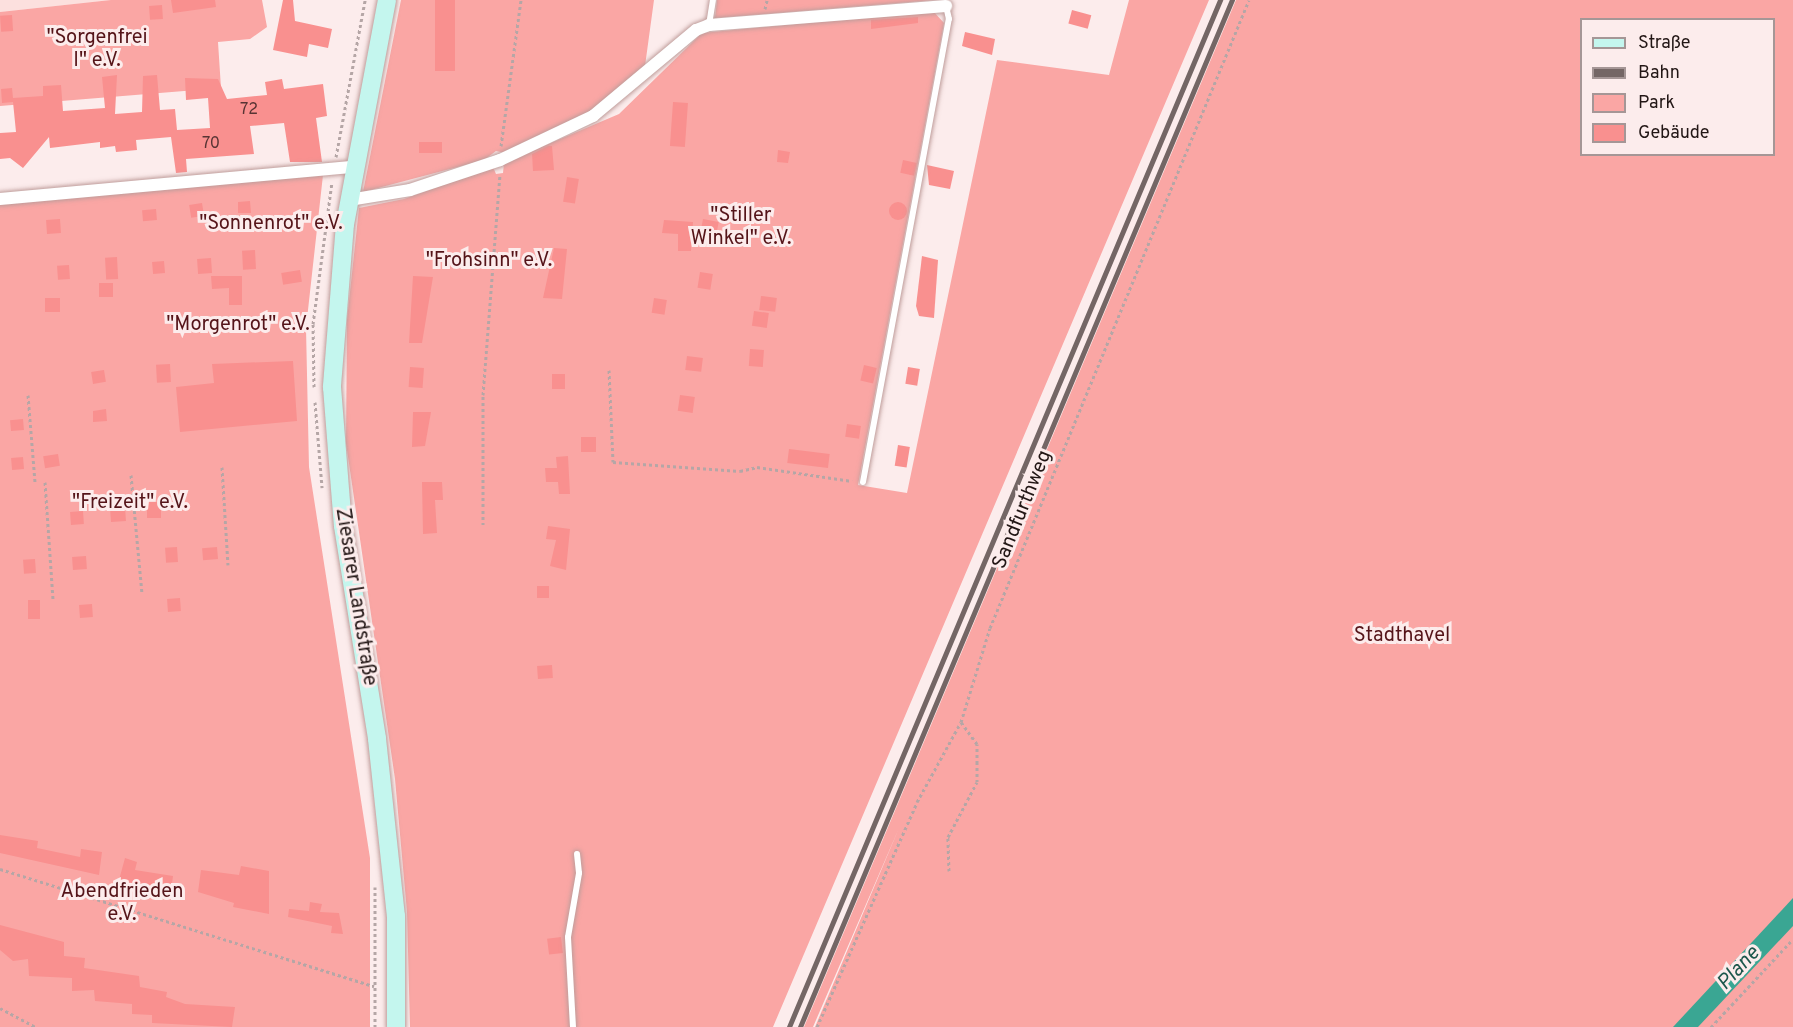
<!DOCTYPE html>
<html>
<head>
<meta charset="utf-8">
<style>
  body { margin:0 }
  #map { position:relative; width:1793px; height:1027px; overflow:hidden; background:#fcecec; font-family:Overpass,sans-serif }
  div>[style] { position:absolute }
  .built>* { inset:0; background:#fce0de }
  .green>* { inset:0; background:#faa6a4 }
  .water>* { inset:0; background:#3aa693 }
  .building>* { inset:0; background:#f9908f; transform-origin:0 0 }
  .round { border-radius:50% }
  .path>* { height:3px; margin-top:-1.5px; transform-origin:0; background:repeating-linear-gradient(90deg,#b5a6a6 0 3px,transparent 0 6px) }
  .roads { filter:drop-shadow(0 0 2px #bf9d9b) drop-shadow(0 0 2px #bf9d9b) }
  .service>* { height:6px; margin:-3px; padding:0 3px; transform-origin:3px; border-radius:3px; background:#fff }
  .minor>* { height:12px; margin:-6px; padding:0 6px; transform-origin:6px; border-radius:6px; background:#fff }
  .secondary>* { height:18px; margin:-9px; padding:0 9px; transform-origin:9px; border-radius:9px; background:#c4f6ee }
  .rail>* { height:4.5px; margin:-2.25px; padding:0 2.25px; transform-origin:2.25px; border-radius:2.25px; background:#746665 }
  span { translate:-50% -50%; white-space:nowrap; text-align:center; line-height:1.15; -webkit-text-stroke:6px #fcecec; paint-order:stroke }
  .number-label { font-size:16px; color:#583434 }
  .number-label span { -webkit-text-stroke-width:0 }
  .park-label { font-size:20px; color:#551419 }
  .street-label { font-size:20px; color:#221615 }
  .water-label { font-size:21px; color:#1c574c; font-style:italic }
  .legend { position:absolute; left:1580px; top:18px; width:195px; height:138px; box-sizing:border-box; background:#fcecec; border:2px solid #a59696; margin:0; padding:8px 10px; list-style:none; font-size:18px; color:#221615 }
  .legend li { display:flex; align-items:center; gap:12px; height:30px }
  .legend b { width:30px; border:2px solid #a59696 }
</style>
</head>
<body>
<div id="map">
  <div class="built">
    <i style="clip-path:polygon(0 0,111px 0,0 12px)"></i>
  </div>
  <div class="green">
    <i style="clip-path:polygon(111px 0,262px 0,267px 27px,250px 39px,218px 42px,221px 88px,0 106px,0 12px)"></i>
    <i style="clip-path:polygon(401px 0,654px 0,645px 66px,592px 111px,506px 153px,496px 151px,484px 160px,363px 192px)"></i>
    <i style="clip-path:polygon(717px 0,934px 0,715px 18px)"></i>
    <i style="clip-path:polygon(1129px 0,1209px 0,773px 1027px,410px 1027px,407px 912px,395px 779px,346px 443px,347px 320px,359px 208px,404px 199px,493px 167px,496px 174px,503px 173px,504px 163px,619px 114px,702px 33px,933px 11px,944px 23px,858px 485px,907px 493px,997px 60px,1109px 75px)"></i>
    <i style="clip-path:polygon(evenodd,1236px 0,1793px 0,1793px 1027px,815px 1027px,899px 828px,813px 1027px,804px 1027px,1236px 0,1582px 20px,1774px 20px,1774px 154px,1582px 154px,1582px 20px)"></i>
    <i style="clip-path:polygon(323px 175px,306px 328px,309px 467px,370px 858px,370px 1027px,0 1027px,0 204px)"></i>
  </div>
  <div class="water">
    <i style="clip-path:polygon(1793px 898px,1793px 926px,1698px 1027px,1673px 1027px)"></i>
  </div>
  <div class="building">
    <i style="clip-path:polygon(171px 0,215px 0,216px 7px,173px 13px)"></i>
    <i style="clip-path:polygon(283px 0,293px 0,295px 21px,332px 29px,328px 48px,309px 44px,307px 57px,273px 50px)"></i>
    <i style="left:435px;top:0;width:20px;height:71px"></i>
    <i style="left:162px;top:5px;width:14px;height:13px;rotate:86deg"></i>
    <i style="left:1072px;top:10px;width:20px;height:14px;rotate:15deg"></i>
    <i style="left:12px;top:15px;width:16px;height:12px;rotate:86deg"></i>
    <i style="clip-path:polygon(918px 17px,918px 23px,871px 29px,871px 20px)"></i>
    <i style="clip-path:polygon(965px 32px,995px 39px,992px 55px,962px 46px)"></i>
    <i style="clip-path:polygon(117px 75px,115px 114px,142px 112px,143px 76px,157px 75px,160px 110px,175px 109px,177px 130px,210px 128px,208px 98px,186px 100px,185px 78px,218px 79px,227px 99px,267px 95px,265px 82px,282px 79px,284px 89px,323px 84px,327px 116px,316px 118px,322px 162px,290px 162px,284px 123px,250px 126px,254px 154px,186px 159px,187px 172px,176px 173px,171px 137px,136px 140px,137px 150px,116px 152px,115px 146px,100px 148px,100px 142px,50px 148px,49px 137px,23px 168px,10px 158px,0 159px,0 133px,16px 132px,13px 102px,2px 103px,1px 89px,12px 88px,13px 98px,43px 96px,43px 86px,61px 85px,63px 111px,105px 108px,102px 77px)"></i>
    <i style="left:673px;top:102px;width:15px;height:44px;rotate:4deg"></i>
    <i style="left:419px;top:142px;width:23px;height:11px"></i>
    <i style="clip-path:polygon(548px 146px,552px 146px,554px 170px,533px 171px,532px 154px)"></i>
    <i style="clip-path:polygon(778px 150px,790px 152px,788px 163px,777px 162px)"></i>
    <i style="left:903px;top:160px;width:14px;height:13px;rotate:12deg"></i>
    <i style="clip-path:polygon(927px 165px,954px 171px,950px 189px,929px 185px)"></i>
    <i style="left:567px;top:177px;width:12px;height:25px;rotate:9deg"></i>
    <i style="clip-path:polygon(250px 201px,251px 213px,238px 213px,238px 202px)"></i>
    <i class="round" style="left:889px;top:202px;width:18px;height:18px"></i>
    <i style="left:202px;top:203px;width:13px;height:13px;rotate:81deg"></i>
    <i style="left:156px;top:209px;width:11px;height:14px;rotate:85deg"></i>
    <i style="left:60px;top:219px;width:14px;height:14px;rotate:86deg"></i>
    <i style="left:703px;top:219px;width:16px;height:15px;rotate:11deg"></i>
    <i style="clip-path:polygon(664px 220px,693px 222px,691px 251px,678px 251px,678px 234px,662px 233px)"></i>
    <i style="clip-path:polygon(765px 231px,779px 233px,777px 245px,764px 244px)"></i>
    <i style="clip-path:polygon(554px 248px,567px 249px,562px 299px,543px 298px)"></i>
    <i style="left:255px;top:250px;width:19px;height:13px;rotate:87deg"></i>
    <i style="clip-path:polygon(922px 256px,938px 260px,934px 318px,919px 316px,916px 306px)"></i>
    <i style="left:117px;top:257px;width:22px;height:12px;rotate:87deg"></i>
    <i style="left:211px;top:258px;width:15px;height:14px;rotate:86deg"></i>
    <i style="left:164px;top:261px;width:12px;height:12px;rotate:85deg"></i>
    <i style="left:69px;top:265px;width:14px;height:12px;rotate:86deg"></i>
    <i style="left:300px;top:270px;width:12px;height:19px;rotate:81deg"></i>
    <i style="left:700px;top:272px;width:13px;height:16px;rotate:9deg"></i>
    <i style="clip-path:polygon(211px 276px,242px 276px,242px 305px,229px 305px,229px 288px,212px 289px)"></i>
    <i style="clip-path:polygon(413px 276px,433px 277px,422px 343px,409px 343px)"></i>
    <i style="left:99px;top:283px;width:14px;height:14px"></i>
    <i style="left:761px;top:296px;width:16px;height:14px;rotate:7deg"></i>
    <i style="left:45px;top:298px;width:15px;height:14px"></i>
    <i style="left:654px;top:298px;width:13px;height:15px;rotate:9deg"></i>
    <i style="left:754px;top:311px;width:15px;height:15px;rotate:8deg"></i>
    <i style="left:750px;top:349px;width:14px;height:17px;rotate:4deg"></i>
    <i style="left:687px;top:356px;width:16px;height:14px;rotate:7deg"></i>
    <i style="clip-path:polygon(293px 361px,297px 421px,180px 432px,176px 387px,214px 383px,212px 364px)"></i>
    <i style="left:170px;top:364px;width:18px;height:14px;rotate:87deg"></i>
    <i style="left:864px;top:365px;width:13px;height:16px;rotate:13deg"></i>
    <i style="left:410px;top:367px;width:14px;height:20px;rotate:4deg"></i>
    <i style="left:908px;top:367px;width:12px;height:17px;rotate:9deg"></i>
    <i style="left:104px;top:370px;width:12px;height:13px;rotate:81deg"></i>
    <i style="left:552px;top:374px;width:13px;height:15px"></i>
    <i style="left:680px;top:395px;width:15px;height:16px;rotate:8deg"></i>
    <i style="clip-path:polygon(106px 409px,107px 421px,93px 422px,93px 411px)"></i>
    <i style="clip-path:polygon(413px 412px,431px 412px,425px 446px,412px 447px)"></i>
    <i style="left:23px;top:419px;width:11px;height:13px;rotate:85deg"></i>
    <i style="left:847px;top:424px;width:14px;height:13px;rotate:8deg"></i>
    <i style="left:581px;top:437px;width:15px;height:15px"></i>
    <i style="left:898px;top:445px;width:12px;height:21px;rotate:9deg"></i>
    <i style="left:789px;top:449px;width:41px;height:14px;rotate:7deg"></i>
    <i style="left:58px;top:454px;width:12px;height:15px;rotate:81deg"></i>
    <i style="clip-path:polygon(568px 456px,570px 494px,559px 494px,558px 482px,546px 482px,545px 468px,557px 468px,556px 457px)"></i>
    <i style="left:23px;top:457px;width:12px;height:12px;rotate:85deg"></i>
    <i style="clip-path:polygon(422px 482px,442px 482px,443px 500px,435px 500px,437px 533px,423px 534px)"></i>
    <i style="left:147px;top:502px;width:14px;height:16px"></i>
    <i style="left:125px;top:507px;width:14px;height:15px;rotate:86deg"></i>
    <i style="left:83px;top:511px;width:13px;height:13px;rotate:86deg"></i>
    <i style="clip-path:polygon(548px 526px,570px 529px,566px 570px,550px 566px,556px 540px,546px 539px)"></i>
    <i style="left:177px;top:547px;width:15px;height:12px;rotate:86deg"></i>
    <i style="left:217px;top:547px;width:12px;height:15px;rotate:85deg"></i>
    <i style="left:86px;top:556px;width:13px;height:14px;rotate:86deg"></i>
    <i style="left:35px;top:559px;width:14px;height:12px;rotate:86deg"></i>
    <i style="left:537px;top:586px;width:12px;height:12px"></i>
    <i style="left:180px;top:598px;width:13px;height:13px;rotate:86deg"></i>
    <i style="left:28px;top:600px;width:12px;height:19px"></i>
    <i style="left:92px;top:604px;width:13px;height:13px;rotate:86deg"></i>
    <i style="left:552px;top:665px;width:13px;height:15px;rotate:86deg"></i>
    <i style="clip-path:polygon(0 835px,38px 841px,37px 848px,80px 857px,81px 849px,102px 852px,99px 875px,0 853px)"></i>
    <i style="clip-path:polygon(125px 858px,137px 862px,135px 870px,173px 876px,171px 891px,119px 880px)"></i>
    <i style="clip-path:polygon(241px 866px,269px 871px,269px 914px,233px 907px,234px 903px,198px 892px,201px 870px,239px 875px)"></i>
    <i style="clip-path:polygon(310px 902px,322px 904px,320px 912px,339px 913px,343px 934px,331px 933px,332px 926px,288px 917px,289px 909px,309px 911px)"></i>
    <i style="clip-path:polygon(0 925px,64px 942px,64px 956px,85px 958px,84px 968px,139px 976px,140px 987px,167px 992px,166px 997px,185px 1004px,235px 1007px,232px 1027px,152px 1023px,152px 1015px,132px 1014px,132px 1004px,95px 1001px,94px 990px,72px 991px,72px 978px,29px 976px,28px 959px,13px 961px,0 950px)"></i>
    <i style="left:561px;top:937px;width:16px;height:14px;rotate:83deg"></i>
  </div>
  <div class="path">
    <i style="left:765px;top:9px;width:9px;rotate:-77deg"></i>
    <i style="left:501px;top:146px;width:147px;rotate:-82.2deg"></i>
    <i style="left:336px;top:157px;width:160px;rotate:-79.5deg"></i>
    <i style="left:609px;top:370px;width:92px;rotate:87.5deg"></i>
    <i style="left:613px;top:462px;width:127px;rotate:4.1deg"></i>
    <i style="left:740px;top:471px;width:17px;rotate:-13deg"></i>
    <i style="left:757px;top:467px;width:96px;rotate:8.4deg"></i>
    <i style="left:314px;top:387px;width:63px;rotate:-90.9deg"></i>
    <i style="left:313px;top:324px;width:143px;rotate:-82.4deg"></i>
    <i style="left:28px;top:395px;width:87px;rotate:85.4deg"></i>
    <i style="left:315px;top:402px;width:86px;rotate:85.3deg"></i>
    <i style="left:222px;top:467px;width:98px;rotate:86.5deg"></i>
    <i style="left:131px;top:475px;width:119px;rotate:84.7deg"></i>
    <i style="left:45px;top:482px;width:118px;rotate:86.1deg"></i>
    <i style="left:483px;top:525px;width:130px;rotate:-90deg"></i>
    <i style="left:483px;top:395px;width:222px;rotate:-85.6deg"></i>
    <i style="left:0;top:869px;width:392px;rotate:17.4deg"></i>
    <i style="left:949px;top:871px;width:34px;rotate:-92deg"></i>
    <i style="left:948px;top:837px;width:62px;rotate:-62.2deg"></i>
    <i style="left:977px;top:782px;width:38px;rotate:-90deg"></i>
    <i style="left:977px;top:744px;width:27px;rotate:-126deg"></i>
    <i style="left:0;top:1008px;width:40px;rotate:28deg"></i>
    <i style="left:375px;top:1027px;width:140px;rotate:-90deg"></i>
    <i style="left:817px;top:1027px;width:246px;rotate:-66deg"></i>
    <i style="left:917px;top:802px;width:91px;rotate:-61.2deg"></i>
    <i style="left:961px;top:722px;width:98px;rotate:-72.9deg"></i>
    <i style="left:990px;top:628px;width:679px;rotate:-67.59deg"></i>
    <i style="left:1711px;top:1027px;width:120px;rotate:-47deg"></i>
  </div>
  <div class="roads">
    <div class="service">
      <i style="left:709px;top:25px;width:25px;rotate:-81deg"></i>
      <i style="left:863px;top:482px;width:471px;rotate:-79.5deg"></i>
      <i style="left:949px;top:19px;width:13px;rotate:-103deg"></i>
      <i style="left:573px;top:1027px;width:90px;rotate:-93.2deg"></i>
      <i style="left:568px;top:937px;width:65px;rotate:-80.2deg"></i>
      <i style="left:579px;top:873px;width:19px;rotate:-96deg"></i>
    </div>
    <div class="minor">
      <i style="left:0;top:199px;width:355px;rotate:-5.2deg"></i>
      <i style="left:349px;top:200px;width:62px;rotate:-9.3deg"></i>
      <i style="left:410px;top:190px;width:95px;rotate:-18.4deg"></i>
      <i style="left:500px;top:160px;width:103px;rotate:-25.3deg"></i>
      <i style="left:593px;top:116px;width:134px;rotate:-39.9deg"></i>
      <i style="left:696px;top:30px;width:14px;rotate:-21deg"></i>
      <i style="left:709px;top:25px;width:238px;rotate:-4.6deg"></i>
    </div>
    <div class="secondary">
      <i style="left:387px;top:0;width:228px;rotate:100.6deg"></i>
      <i style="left:345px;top:224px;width:164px;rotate:94.6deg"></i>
      <i style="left:332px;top:387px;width:139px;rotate:85.5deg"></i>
      <i style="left:343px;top:526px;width:216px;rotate:80.9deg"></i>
      <i style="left:377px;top:739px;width:178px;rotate:83.9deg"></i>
      <i style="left:396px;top:916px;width:111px;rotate:90deg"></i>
    </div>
  </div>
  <div class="rail">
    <i style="left:789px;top:1027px;width:1114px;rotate:-67.23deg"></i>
    <i style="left:800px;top:1027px;width:1114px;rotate:-67.19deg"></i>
  </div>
  <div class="number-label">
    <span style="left:249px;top:110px">72</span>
    <span style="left:211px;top:144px">70</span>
  </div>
  <div class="park-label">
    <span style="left:97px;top:50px">"Sorgenfrei<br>I" e.V.</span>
    <span style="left:741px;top:228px">"Stiller<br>Winkel" e.V.</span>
    <span style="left:271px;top:224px">"Sonnenrot" e.V.</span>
    <span style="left:489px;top:261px">"Frohsinn" e.V.</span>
    <span style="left:238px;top:325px">"Morgenrot" e.V.</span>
    <span style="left:130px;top:503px">"Freizeit" e.V.</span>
    <span style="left:1402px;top:636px">Stadthavel</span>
    <span style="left:122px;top:904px">Abendfrieden<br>e.V.</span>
  </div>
  <div class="street-label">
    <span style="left:1023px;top:510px;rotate:-68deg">Sandfurthweg</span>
    <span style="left:355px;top:597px;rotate:81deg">Ziesarer Landstraße</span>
  </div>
  <div class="water-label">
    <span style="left:1739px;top:969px;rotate:-47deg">Plane</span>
  </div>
  <ul class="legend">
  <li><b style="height:8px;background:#c4f6ee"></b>Straße</li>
  <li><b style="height:8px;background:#746665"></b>Bahn</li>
  <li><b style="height:16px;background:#faa6a4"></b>Park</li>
  <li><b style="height:16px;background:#f9908f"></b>Gebäude</li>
  </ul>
</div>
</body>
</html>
